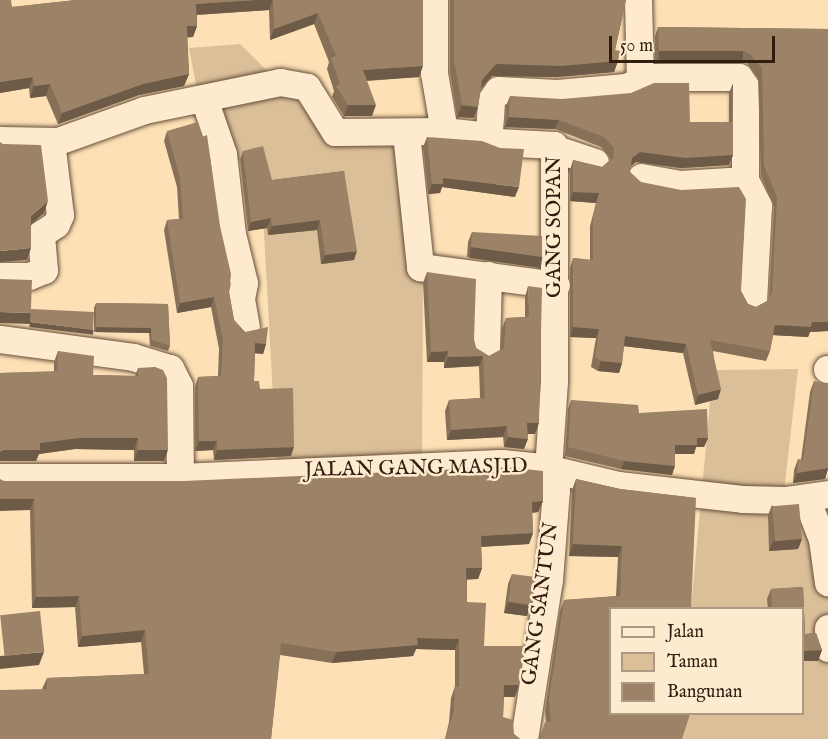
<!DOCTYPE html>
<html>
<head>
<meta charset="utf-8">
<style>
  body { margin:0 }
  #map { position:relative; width:828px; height:739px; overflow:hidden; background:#fde0b5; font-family:"IM FELL English",serif }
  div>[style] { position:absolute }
  .green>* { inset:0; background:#dabf99 }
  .roads { filter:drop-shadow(0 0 2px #654e3a) drop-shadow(0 0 2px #654e3a) }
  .minor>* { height:27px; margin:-13.5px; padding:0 13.5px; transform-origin:13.5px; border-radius:13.5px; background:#feebcf }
  .wall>* { inset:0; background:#867058 }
  .shaded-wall>* { inset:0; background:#6d5b47; transform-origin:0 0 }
  .building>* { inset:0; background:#9c8266; transform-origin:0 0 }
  span { translate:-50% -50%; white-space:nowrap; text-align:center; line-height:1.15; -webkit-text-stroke:5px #feebcf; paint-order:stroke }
  .street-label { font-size:21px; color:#321d11 }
  .legend { position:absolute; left:609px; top:607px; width:195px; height:108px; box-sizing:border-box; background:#feebcf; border:2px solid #ac9983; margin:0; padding:8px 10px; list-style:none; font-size:18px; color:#321d11 }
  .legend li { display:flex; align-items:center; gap:12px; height:30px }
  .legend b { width:30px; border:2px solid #ac9983 }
  .scale { position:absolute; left:609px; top:36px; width:166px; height:27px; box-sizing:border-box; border:3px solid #321d11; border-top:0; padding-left:8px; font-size:18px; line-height:21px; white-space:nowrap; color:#321d11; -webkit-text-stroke:4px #feebcf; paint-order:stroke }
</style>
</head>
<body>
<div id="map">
  <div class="green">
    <i style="clip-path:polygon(240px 44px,344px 147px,396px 134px,423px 273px,422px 469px,277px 469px,260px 160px,211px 162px,189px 48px)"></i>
    <i style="clip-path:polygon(798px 369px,784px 492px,828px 551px,828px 739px,679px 739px,681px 714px,802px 714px,802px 608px,691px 608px,713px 370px)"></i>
  </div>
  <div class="roads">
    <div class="minor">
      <i style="left:434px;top:0;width:73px;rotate:90deg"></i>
      <i style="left:434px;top:73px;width:59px;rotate:80.2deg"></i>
      <i style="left:638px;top:0;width:81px;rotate:88.6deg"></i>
      <i style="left:204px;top:99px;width:58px;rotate:70.9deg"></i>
      <i style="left:223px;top:154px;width:81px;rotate:83.6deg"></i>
      <i style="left:232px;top:234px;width:50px;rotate:76.2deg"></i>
      <i style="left:244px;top:283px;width:16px;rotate:101deg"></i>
      <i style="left:241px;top:299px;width:28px;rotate:80deg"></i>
      <i style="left:406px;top:133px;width:135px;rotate:84deg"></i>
      <i style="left:420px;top:267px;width:137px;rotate:7.5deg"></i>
      <i style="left:483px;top:135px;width:7px;rotate:-34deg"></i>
      <i style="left:489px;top:131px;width:31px;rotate:-86deg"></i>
      <i style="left:491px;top:100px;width:12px;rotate:-55deg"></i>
      <i style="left:498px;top:90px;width:59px;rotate:2.9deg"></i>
      <i style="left:557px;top:93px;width:69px;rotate:-5deg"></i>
      <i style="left:626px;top:87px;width:23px;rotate:-25deg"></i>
      <i style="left:647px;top:77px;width:92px"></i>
      <i style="left:739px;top:77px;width:11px;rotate:56deg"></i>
      <i style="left:745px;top:86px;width:94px;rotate:90deg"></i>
      <i style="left:745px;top:180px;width:29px;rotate:63deg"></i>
      <i style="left:758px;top:206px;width:95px;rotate:93deg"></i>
      <i style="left:0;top:140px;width:58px;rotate:1deg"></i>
      <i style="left:58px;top:141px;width:91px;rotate:-19.8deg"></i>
      <i style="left:144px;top:110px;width:139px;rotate:-11.6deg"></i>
      <i style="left:280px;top:82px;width:27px;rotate:10deg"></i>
      <i style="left:307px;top:87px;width:53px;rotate:58.1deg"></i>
      <i style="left:335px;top:132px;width:109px;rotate:-0.5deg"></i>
      <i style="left:444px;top:131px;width:39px;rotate:6deg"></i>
      <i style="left:483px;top:135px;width:17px;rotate:25deg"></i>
      <i style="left:498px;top:142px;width:56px;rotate:3.1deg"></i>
      <i style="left:554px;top:145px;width:236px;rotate:90deg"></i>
      <i style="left:554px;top:381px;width:88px;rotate:93.9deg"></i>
      <i style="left:556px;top:149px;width:41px;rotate:18.4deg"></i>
      <i style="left:641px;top:177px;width:40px;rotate:10deg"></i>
      <i style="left:680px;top:184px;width:65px;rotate:-3.5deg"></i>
      <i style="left:0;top:276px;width:29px"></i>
      <i style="left:29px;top:276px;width:16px;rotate:-22deg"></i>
      <i style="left:44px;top:270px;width:36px;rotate:-95deg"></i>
      <i style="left:41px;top:234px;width:18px;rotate:-34deg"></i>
      <i style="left:56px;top:224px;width:10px;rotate:-66deg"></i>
      <i style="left:60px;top:215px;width:74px;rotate:-97deg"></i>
      <i style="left:0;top:339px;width:134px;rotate:7.7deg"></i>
      <i style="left:133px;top:357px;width:39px;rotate:17deg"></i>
      <i style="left:170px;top:368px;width:20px;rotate:63deg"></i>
      <i style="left:179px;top:386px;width:91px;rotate:89.4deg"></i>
      <i style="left:486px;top:351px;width:76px;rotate:-88.5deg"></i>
      <i style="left:827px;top:369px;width:1px"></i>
      <i style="left:0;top:477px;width:180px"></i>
      <i style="left:180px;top:477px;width:322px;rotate:-2.5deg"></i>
      <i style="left:502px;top:463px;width:40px;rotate:5.7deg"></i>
      <i style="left:542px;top:467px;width:78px;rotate:13.3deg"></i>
      <i style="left:618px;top:485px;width:125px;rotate:6.4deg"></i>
      <i style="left:742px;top:499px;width:43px;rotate:1.3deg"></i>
      <i style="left:785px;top:500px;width:43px;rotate:-7.9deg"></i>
      <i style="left:806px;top:498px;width:44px;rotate:68.7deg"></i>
      <i style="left:822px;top:539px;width:44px;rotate:82.2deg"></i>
      <i style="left:828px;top:628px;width:20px;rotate:90deg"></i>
      <i style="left:524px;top:739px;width:161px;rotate:-81.1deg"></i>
      <i style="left:549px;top:580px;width:90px;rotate:-85.6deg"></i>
      <i style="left:556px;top:490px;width:20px;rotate:-101deg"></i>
    </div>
  </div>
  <div class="wall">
    <i style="clip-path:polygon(0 0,12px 7px,76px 0,423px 0,419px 77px,367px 81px,372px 116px,344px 116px,332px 97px,334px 91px,327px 69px,329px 62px,314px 24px,270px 40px,269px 10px,197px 15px,197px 26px,193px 37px,187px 37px,189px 74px,184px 86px,139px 95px,58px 124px,46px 96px,30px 98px,29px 88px,0 93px)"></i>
    <i style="clip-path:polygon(450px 0,626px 0,615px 50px,618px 61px,614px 72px,557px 77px,492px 76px,481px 88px,478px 107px,474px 118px,457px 117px,450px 72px)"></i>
    <i style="clip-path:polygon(658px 27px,828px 29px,828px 331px,810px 332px,808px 337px,773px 335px,770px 351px,766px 361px,713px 351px,718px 399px,695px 405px,683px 353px,624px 346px,622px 363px,619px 373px,598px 371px,591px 367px,596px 338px,570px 337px,570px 268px,573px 258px,590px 260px,590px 226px,596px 203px,570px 201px,570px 170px,573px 160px,602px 167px,610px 160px,610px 158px,601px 147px,555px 129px,505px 127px,506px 106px,510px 96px,690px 122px,729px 122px,729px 93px,733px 83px,733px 155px,729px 165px,681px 168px,636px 162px,631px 166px,630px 172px,741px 291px,748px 304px,756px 307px,769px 300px,774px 207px,761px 176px,758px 78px,747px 63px,740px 61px,655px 61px,655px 36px)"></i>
    <i style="clip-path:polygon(167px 131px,229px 292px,234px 320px,245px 332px,266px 344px,263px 354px,255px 353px,254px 381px,260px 389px,291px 456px,214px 460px,213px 450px,195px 451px,195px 387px,198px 377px,218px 376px,219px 349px,211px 307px,177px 313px,164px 230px,167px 220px,179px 219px,177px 187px,164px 141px)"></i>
    <i style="clip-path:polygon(427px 137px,515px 197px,442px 187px,440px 193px,428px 194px,423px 147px)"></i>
    <i style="clip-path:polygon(243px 151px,272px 180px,344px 171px,354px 260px,321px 264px,317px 230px,268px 235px,267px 228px,248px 231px,240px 160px)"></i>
    <i style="clip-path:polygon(472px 232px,542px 257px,538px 267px,467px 257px,468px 242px)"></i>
    <i style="clip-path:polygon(427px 272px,474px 340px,476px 348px,489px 356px,500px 350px,502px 328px,506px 318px,525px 317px,525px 297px,528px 286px,535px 434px,528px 434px,524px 449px,504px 447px,503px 437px,447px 440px,445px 411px,449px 400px,480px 398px,479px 366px,444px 368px,444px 362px,427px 362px,423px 283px)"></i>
    <i style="clip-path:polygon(96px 303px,168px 304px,170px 346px,168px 351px,150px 346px,149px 333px,94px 332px,94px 308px)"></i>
    <i style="clip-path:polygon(58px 351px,93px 375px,135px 376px,138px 368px,164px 461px,134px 461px,134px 450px,75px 449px,39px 454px,36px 461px,0 461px,0 373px,54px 372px,54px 362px)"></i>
    <i style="clip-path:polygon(814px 381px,828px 385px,828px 469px,825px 479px,793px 483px,794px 470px,798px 459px,801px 460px,810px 392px)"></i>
    <i style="clip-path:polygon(571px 400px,639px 413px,708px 438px,704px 447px,696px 447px,694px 454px,675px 454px,672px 475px,621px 469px,565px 456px,568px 409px)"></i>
    <i style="clip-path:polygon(576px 479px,620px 489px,696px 498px,610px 609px,682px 739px,539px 738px,546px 722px,545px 710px,560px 611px,564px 600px,616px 596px,618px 557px,569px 556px,572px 490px)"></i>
    <i style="clip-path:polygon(4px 481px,543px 501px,538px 512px,532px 513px,533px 533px,529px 544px,481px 547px,482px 568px,478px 579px,467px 579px,467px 602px,484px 646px,515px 697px,504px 697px,503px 717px,514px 734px,520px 739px,445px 739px,449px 722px,451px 698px,455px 686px,455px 650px,416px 649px,413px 656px,332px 663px,280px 655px,271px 739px,42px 689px,47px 678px,144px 674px,141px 642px,78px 647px,75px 607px,32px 608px,30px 510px)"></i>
    <i style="clip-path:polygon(772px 505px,802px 539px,798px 549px,769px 551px,768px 515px)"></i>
    <i style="clip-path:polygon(512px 574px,531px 606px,527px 616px,504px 613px,508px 584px)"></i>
    <i style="clip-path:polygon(803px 587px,805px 634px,816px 633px,822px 650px,818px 661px,802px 661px,802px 609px,768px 609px,767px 599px,771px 589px)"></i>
  </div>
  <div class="shaded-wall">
    <i style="clip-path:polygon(256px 0,273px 0,269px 10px,192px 15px,196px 4px)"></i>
    <i style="clip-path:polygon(318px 13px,314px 24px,270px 40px,274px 29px)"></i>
    <i style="clip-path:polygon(187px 26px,197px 26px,193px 37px,183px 38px)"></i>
    <i style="left:659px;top:51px;width:84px;height:11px"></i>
    <i style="clip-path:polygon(618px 61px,614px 72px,557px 77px,492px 76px,478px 92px,482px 80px,496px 64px)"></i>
    <i style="clip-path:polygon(423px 66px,419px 77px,359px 81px,363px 70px)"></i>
    <i style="clip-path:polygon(189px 74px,184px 86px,139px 95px,58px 124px,62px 113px,143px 84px)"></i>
    <i style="clip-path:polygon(33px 77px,29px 88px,0 93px,0 82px)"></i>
    <i style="clip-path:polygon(50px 84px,46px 96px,30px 98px,34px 86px)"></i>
    <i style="clip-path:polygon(348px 105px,376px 105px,372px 116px,344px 116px)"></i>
    <i style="clip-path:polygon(462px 105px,478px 107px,474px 118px,457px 117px)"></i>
    <i style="clip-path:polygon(509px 117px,559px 120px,555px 129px,505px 127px)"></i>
    <i style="clip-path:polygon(640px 152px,733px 155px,729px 165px,681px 168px,636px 162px,629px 167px,632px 158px)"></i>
    <i style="clip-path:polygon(443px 178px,519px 187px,515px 197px,442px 187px,440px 193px,428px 194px,432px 184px)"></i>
    <i style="clip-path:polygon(573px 192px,599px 193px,596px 203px,570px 201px)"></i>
    <i style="clip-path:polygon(48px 201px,44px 213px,27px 228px,31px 216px)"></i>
    <i style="clip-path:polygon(271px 218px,267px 228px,248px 231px,251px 222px)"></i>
    <i style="clip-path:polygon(320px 220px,317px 230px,268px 235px,272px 226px)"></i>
    <i style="left:471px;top:247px;width:72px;height:11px;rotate:8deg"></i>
    <i style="clip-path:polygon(31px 248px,27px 260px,0 262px,0 251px)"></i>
    <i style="clip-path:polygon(357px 251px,354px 260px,321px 264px,325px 255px)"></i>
    <i style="clip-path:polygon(214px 297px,211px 307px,177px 313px,180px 303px)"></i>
    <i style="left:0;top:312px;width:31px;height:11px;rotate:2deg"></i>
    <i style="left:30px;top:322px;width:64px;height:5px;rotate:7deg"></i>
    <i style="clip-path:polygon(812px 322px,828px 322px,828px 331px,810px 332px,808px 337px,771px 335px,775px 325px)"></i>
    <i style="left:96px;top:327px;width:55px;height:5px;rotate:1deg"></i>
    <i style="clip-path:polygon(573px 327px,599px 329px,596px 338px,570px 337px)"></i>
    <i style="clip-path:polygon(625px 336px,686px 344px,683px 353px,622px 346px)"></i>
    <i style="clip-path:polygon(255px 343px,266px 344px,263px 354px,252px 353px)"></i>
    <i style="clip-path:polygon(448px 351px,444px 362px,427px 362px,431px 352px)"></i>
    <i style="clip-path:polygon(483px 356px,479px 366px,444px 368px,448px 357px)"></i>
    <i style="clip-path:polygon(601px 361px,622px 363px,619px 373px,598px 371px)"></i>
    <i style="clip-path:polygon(721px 389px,718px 399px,695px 405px,698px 395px)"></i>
    <i style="clip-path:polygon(527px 423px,539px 423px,535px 434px,524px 434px)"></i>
    <i style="clip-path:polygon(507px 426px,503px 437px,447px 440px,451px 430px)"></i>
    <i style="clip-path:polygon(508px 437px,528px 439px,524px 449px,504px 447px)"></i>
    <i style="clip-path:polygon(79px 438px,138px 438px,134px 450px,75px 449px,39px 454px,36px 461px,0 461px,0 452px,4px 450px,40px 443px)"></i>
    <i style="clip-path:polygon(697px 438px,708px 438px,704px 447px,696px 447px,694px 454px,671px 454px,675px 445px)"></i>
    <i style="clip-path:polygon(199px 441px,217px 441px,213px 450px,195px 451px)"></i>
    <i style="clip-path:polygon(294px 447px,291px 456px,214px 460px,217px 450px)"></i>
    <i style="clip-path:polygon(138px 450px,168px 450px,164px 461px,134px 461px)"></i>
    <i style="clip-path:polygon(624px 461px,675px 466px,672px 475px,621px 469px)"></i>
    <i style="clip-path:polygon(828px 468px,825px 479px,793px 483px,797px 473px)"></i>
    <i style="clip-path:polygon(0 499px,34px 499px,30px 510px,0 511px)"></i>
    <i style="clip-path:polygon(543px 501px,538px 512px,528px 513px,532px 502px)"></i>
    <i style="clip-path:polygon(533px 533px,529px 544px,477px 547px,481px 536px)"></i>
    <i style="clip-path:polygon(802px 539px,798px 549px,769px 551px,773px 541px)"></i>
    <i style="clip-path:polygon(573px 544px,622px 546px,618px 557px,569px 556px)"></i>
    <i style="clip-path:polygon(466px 568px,482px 568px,478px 579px,462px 580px)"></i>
    <i style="clip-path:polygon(79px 596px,75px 607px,32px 608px,36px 597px)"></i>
    <i style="clip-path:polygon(508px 602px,531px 606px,527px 616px,504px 613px)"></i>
    <i style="clip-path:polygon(145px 630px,141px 642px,78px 647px,82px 636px)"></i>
    <i style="clip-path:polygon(417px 638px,459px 639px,455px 650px,416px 649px,413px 656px,332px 663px,336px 652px)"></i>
    <i style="clip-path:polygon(822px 650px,818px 661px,802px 661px,802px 651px)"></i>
    <i style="clip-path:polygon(44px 652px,39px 665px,0 669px,0 656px)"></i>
    <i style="clip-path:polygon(504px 685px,519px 685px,515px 697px,500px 697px)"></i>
  </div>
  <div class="building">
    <i style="clip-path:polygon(0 0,11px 0,12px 7px,76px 0,256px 0,196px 4px,197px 26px,187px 26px,189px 74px,143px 84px,62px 113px,50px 84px,34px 86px,33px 77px,0 82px)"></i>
    <i style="clip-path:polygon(273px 0,423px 0,423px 66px,363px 70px,376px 105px,348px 105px,336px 86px,340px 84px,331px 58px,336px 56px,318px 13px,274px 29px)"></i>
    <i style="clip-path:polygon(454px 0,626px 0,615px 50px,620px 51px,618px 61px,561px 66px,496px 64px,482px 80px,478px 107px,462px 105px,454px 60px)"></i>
    <i style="clip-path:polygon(658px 27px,828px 29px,828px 322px,812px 322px,811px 327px,775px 325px,770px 351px,710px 340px,721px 389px,698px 395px,686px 344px,625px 336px,622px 363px,601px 361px,595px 357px,599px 329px,573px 327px,573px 258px,593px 260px,593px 216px,599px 193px,573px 192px,573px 160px,602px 167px,613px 158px,614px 148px,604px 137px,559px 120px,509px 117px,510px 96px,562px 99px,631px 93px,654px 83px,689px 83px,690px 122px,732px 122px,733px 83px,733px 155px,685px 158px,640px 152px,632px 158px,630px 172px,641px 182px,681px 190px,739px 187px,746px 199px,741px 291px,748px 304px,756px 307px,769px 300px,772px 292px,777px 197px,764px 166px,762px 68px,750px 54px,743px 51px,659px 51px)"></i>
    <i style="clip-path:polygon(198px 122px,202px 137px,207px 135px,220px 226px,231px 274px,229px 292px,234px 320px,245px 332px,268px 327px,266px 344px,255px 343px,254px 381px,259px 381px,260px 389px,293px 388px,294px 447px,217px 450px,217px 441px,199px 441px,198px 377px,221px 376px,223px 340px,214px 297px,180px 303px,167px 220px,183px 219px,180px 178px,167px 131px)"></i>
    <i style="clip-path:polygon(427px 137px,482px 141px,500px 148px,524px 149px,519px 187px,443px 178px,443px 184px,432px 184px)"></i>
    <i style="clip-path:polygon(0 142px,3px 144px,41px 145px,48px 201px,31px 216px,31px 248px,0 251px)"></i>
    <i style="clip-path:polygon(263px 146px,272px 180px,344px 171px,357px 251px,325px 255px,320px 220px,272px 226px,271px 218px,251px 222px,243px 151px)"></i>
    <i style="clip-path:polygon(472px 232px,542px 236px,542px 257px,471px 247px)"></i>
    <i style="clip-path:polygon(427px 272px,476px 279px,474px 340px,476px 348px,489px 356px,504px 348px,506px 318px,529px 317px,528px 286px,542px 288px,539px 423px,527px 423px,528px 439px,508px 437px,507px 426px,451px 430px,449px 400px,485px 398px,483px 356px,448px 357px,448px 351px,431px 352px)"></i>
    <i style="left:0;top:279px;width:32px;height:33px;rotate:2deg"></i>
    <i style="clip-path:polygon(96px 303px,168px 304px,170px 346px,152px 340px,151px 328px,96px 327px)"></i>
    <i style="clip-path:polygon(31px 309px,94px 312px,93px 330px,30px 322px)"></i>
    <i style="clip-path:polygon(58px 351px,94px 356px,93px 375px,138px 376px,138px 368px,155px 367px,163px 370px,167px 378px,168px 450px,138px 450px,138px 438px,79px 438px,40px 443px,40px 450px,4px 450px,0 452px,0 373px,57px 371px)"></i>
    <i style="clip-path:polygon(814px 381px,828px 385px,828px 468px,797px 473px,798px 459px,803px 460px)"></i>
    <i style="clip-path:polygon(571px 400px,638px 405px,639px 413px,707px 409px,708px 438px,697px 438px,697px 445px,675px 445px,675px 466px,624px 461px,568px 447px)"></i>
    <i style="clip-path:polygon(506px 467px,543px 471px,543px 501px,532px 502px,533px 533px,481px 536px,482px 568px,466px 568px,467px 602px,486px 603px,484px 646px,525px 646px,519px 685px,504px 685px,503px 717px,513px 720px,514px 734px,520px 739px,445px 739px,454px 711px,455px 686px,459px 687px,459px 639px,417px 638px,418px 645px,336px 652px,281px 643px,271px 739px,0 739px,0 690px,47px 689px,47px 678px,149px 674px,145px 630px,82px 636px,79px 596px,36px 597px,34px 499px,0 499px,0 479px,4px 481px,184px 481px)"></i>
    <i style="clip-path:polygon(576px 479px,620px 489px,696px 498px,691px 609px,610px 609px,610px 714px,690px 714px,682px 739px,537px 739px,540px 738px,545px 722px,551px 722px,549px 698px,564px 600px,620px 596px,622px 546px,573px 544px)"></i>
    <i style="left:799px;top:504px;width:35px;height:27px;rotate:85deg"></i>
    <i style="left:512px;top:574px;width:24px;height:28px;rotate:7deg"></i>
    <i style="clip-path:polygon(803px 587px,805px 634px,816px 633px,822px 650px,802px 651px,802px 609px,772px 609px,771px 589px)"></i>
    <i style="left:40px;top:611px;width:41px;height:40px;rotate:84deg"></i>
  </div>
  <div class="street-label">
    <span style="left:555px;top:227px;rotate:-90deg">GANG SOPAN</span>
    <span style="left:416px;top:469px;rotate:-1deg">JALAN GANG MASJID</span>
    <span style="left:541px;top:604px;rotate:-82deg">GANG SANTUN</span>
  </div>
  <ul class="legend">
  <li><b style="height:8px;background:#feebcf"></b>Jalan</li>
  <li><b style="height:16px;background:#dabf99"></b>Taman</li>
  <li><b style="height:16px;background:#9c8266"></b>Bangunan</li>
  </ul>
  <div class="scale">50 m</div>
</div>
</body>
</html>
